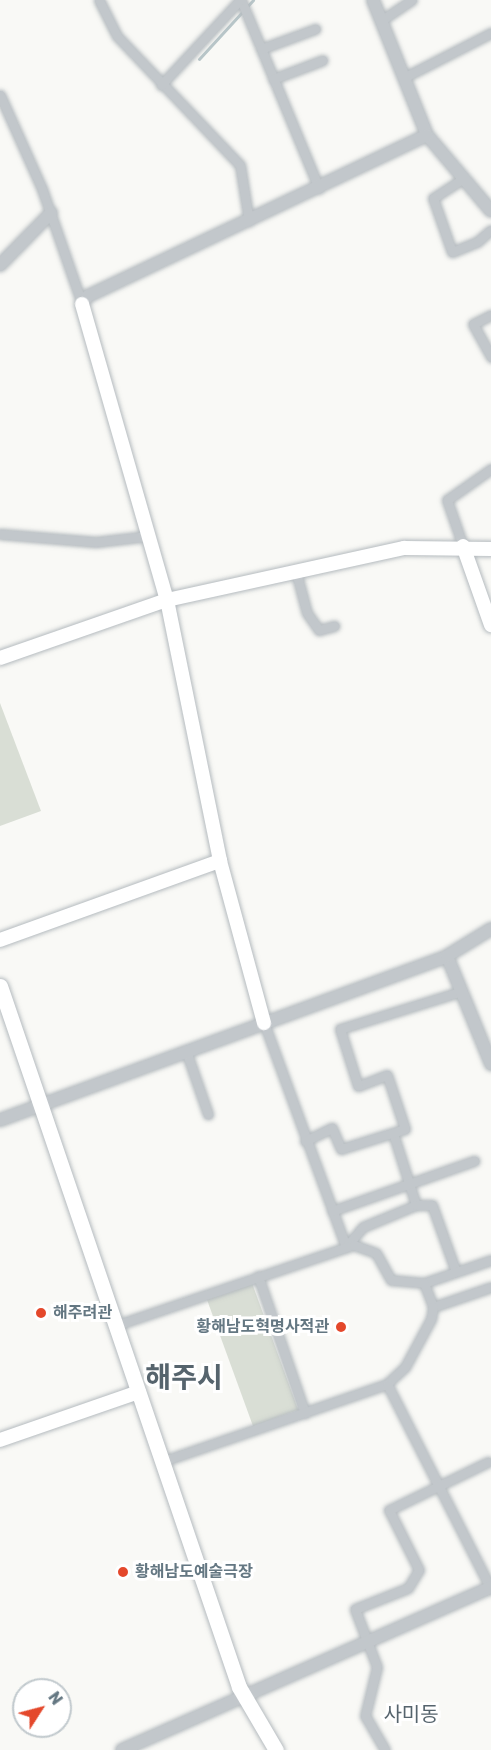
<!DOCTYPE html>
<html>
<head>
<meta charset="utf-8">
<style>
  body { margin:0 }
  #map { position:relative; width:491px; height:1750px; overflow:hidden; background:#f9f9f6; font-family:Rubik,"Noto Sans KR",sans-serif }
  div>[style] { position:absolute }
  .green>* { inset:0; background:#d9ded5; transform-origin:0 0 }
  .stream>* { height:3px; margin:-1.5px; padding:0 1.5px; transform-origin:1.5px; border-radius:1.5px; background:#b8c6c9 }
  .roads { filter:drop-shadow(0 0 2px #b5bbbf) drop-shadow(0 0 2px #b5bbbf) }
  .minor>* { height:9px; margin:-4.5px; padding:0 4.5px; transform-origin:4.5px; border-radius:4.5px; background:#c2c7cb }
  .tertiary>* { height:12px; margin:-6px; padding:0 6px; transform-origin:6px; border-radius:6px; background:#c2c7cb }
  .secondary>* { height:14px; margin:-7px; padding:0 7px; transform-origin:7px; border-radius:7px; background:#fff }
  .primary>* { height:15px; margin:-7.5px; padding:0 7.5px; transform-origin:7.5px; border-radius:7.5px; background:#fff }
  .dots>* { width:16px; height:16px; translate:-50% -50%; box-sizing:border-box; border:3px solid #fff; border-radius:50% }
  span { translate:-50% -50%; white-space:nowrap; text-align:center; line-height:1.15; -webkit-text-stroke:6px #fff; paint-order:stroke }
  .poi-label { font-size:16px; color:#647782; font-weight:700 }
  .left { translate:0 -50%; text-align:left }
  .right { translate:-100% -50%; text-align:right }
  .quarter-label { font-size:20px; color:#56646d }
  .town-label { font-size:28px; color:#56646d; font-weight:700 }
  .north { position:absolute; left:12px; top:1678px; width:60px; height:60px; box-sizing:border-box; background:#fff; border:2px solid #c1c9cd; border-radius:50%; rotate:54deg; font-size:16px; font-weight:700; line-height:24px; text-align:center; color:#647782 }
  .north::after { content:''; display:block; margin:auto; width:21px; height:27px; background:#e4482b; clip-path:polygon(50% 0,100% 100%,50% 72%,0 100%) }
</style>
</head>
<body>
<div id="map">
  <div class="green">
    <i style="clip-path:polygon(0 703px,41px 811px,0 826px)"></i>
    <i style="left:252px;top:1283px;width:135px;height:48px;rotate:70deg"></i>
  </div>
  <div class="stream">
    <i style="left:199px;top:59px;width:80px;rotate:-47.5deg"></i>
  </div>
  <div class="roads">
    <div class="minor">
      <i style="left:99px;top:0;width:40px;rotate:63.4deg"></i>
      <i style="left:117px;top:36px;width:178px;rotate:46.4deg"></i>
      <i style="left:240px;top:165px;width:57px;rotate:80.9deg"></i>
      <i style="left:241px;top:0;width:204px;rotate:67.5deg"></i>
      <i style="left:382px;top:20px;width:36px;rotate:-34deg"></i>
      <i style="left:261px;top:49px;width:58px;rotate:-20.3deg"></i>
      <i style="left:405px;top:77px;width:97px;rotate:-27.1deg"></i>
      <i style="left:273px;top:79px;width:53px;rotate:-20.8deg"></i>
      <i style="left:161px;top:85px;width:116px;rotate:-47.1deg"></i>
      <i style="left:0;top:95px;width:103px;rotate:65.9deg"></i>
      <i style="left:42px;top:189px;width:122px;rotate:70.8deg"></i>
      <i style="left:464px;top:178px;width:37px;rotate:147deg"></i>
      <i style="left:433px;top:198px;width:57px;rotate:70.6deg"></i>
      <i style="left:452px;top:252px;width:27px;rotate:-22deg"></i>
      <i style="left:477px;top:242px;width:18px;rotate:-41deg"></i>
      <i style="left:491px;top:315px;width:20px;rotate:153deg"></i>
      <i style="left:473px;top:324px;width:38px;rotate:61deg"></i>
      <i style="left:0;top:534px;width:96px;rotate:4.8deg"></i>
      <i style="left:96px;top:542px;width:52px;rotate:-6.6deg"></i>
      <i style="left:463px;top:546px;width:49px;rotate:-109.2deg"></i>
      <i style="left:447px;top:500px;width:54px;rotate:-35.2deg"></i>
      <i style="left:296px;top:572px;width:42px;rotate:75deg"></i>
      <i style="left:307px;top:613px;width:21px;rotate:55deg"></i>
      <i style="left:319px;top:630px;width:16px;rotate:-15deg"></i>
      <i style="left:264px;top:1023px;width:239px;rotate:69.9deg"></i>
      <i style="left:186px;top:1051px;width:67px;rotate:70.8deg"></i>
      <i style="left:393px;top:1133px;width:76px;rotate:72.3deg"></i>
      <i style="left:305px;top:1141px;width:30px;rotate:-26deg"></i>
      <i style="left:332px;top:1128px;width:23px;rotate:67deg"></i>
      <i style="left:341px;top:1149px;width:67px;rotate:-17.4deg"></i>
      <i style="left:405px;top:1129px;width:57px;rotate:-108.4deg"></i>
      <i style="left:387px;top:1075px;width:31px;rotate:159deg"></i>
      <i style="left:358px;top:1086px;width:60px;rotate:-107.5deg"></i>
      <i style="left:340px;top:1029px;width:128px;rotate:-17.3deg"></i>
      <i style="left:332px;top:1211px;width:151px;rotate:-19.4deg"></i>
      <i style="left:346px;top:1247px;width:26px;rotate:-50deg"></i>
      <i style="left:363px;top:1227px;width:57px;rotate:-22.5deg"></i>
      <i style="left:416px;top:1205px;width:16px"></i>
      <i style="left:432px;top:1205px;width:71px;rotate:70.3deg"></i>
      <i style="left:258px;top:1276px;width:145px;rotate:71.1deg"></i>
      <i style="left:424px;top:1283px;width:71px;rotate:-18.9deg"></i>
      <i style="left:433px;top:1307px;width:61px;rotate:-19deg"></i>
      <i style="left:117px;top:1325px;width:250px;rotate:-18.7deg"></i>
      <i style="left:354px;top:1245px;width:23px;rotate:20deg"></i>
      <i style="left:376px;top:1253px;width:31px;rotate:61deg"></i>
      <i style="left:391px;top:1280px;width:33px;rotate:5deg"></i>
      <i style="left:424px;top:1283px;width:26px;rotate:69deg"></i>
      <i style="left:433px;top:1307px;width:12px;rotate:99deg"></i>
      <i style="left:431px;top:1319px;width:55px;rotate:118.4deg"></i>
      <i style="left:405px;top:1367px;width:25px;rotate:137deg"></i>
      <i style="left:387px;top:1384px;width:237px;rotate:161deg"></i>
      <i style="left:387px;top:1384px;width:230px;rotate:63.1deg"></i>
      <i style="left:385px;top:1750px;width:39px;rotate:-120deg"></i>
      <i style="left:365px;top:1716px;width:50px;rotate:-76.2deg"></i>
      <i style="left:377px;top:1667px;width:62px;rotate:-110.8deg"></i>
      <i style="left:355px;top:1609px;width:57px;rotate:-21.6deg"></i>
      <i style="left:408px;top:1588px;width:21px;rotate:-59deg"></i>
      <i style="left:419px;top:1570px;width:67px;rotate:-116.6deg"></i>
      <i style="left:389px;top:1510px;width:110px;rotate:-25.9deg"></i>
    </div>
    <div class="tertiary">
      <i style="left:373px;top:0;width:145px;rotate:68.2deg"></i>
      <i style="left:427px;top:135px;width:99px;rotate:49.9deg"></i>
      <i style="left:0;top:265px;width:73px;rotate:-45.6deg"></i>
      <i style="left:82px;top:304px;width:10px;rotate:-53deg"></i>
      <i style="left:88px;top:296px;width:375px;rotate:-25.4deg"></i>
      <i style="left:447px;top:956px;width:117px;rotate:67.8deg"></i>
      <i style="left:0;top:1120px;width:476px;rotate:-20.1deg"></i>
      <i style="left:447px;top:956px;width:52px;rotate:-31.5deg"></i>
      <i style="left:122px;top:1750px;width:403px;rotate:-23.8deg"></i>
    </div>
    <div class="secondary">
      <i style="left:82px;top:304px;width:308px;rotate:74deg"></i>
      <i style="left:167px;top:600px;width:266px;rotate:78.5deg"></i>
      <i style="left:220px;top:861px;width:168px;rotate:74.8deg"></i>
      <i style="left:463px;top:546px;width:84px;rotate:70.5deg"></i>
      <i style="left:0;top:658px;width:177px;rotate:-19.2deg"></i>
      <i style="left:167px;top:600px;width:243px;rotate:-12.4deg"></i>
      <i style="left:404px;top:548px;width:87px;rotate:0.7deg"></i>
      <i style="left:0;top:940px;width:234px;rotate:-19.8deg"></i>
      <i style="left:0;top:1440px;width:147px;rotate:-19.1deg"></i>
    </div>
    <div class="primary">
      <i style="left:0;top:986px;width:741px;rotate:71.17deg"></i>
      <i style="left:239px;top:1687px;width:73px;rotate:59.6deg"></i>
    </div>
  </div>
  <div class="dots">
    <i style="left:41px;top:1313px;background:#e4482b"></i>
    <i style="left:341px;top:1327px;background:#e4482b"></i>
    <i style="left:123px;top:1572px;background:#e4482b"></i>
  </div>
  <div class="poi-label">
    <span class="left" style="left:53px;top:1313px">해주려관</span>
    <span class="right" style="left:329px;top:1327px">황해남도혁명사적관</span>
    <span class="left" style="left:135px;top:1572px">황해남도예술극장</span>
  </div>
  <div class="quarter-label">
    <span style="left:411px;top:1714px">사미동</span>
  </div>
  <div class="town-label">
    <span style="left:184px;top:1378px">해주시</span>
  </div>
  <div class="north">N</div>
</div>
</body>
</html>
